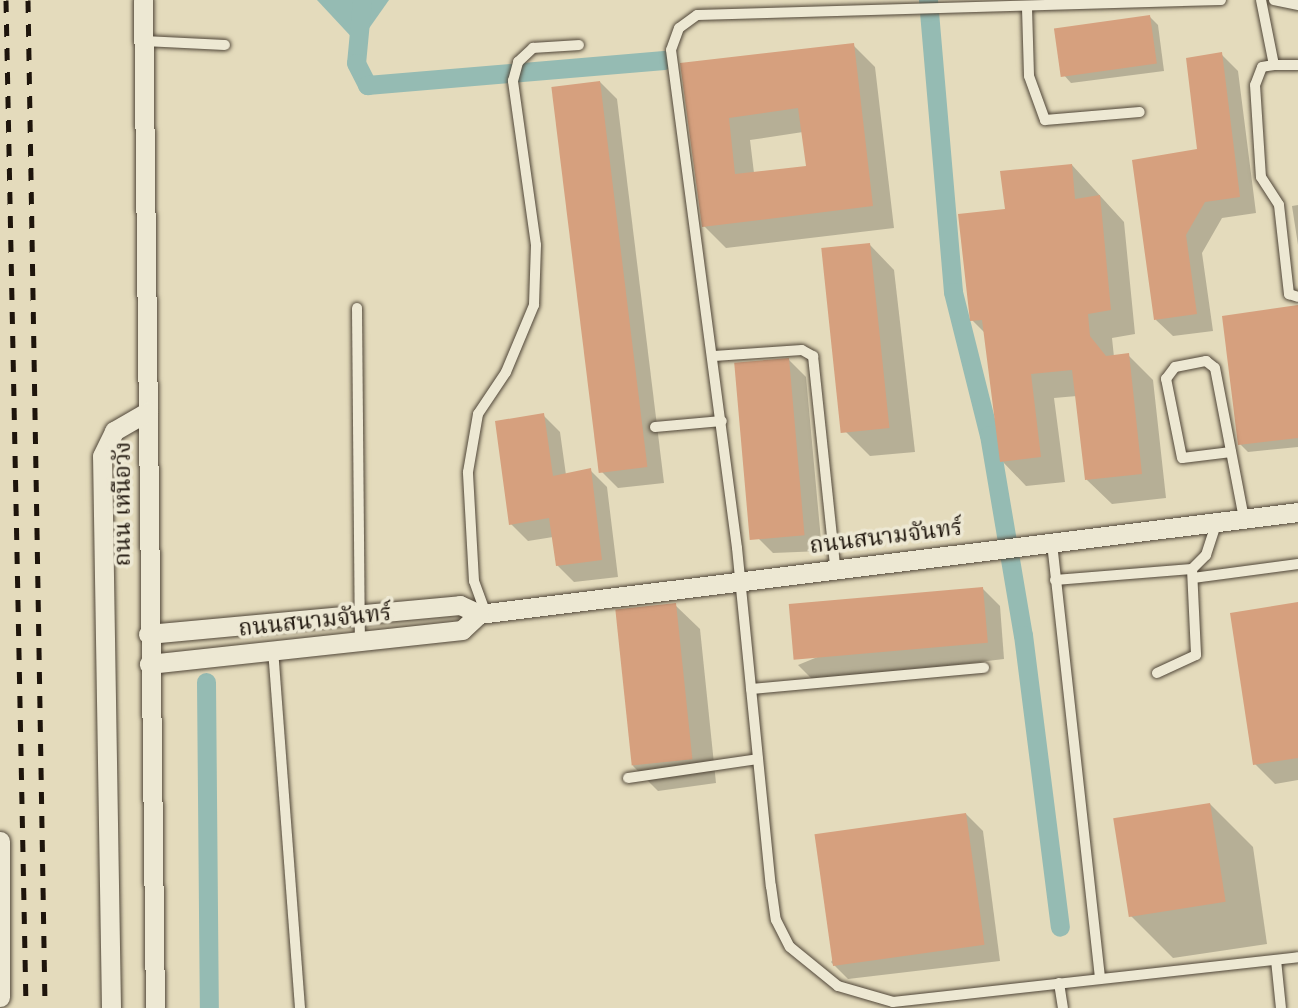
<!DOCTYPE html>
<html>
<head>
<meta charset="utf-8">
<style>
  body { margin:0 }
  #map { position:relative; width:1298px; height:1008px; overflow:hidden; background:#e4dbbc; font-family:Cardo,"Noto Serif Thai",serif }
  div>[style] { position:absolute }
  .water>* { inset:0; background:#95bbb3 }
  .shadow>* { inset:0; background:#0003 }
  .canal>* { height:19px; margin:-9.5px; padding:0 9.5px; transform-origin:9.5px; border-radius:9.5px; background:#95bbb3 }
  .building>* { inset:0; background:#d6a07e; transform-origin:0 0 }
  .roads { filter:drop-shadow(0 0 2px #504638) drop-shadow(0 0 2px #504638) }
  .lane>* { height:10px; margin:-5px; padding:0 5px; transform-origin:5px; border-radius:5px; background:#ede8d3 }
  .street>* { height:19px; margin:-9.5px; padding:0 9.5px; transform-origin:9.5px; border-radius:9.5px; background:#ede8d3 }
  .rail>* { height:5px; margin-top:-2.5px; transform-origin:0; background:repeating-linear-gradient(90deg,#1e150c 0 12px,transparent 0 24px) }
  span { translate:-50% -50%; white-space:nowrap; text-align:center; line-height:1.15; -webkit-text-stroke:7px #ede8d3; paint-order:stroke }
  .street-label { font-size:23px; color:#1e150c }
</style>
</head>
<body>
<div id="map">
  <div class="water">
    <i style="clip-path:polygon(317px 0,389px 0,358px 44px)"></i>
  </div>
  <div class="shadow">
    <i style="clip-path:polygon(1150px 17px,1158px 25px,1164px 71px,1071px 83px,1063px 74px)"></i>
    <i style="clip-path:polygon(evenodd,853px 45px,875px 67px,894px 228px,726px 248px,704px 226px,682px 65px,853px 45px,803px 132px,808px 167px,754px 173px,750px 140px,803px 132px)"></i>
    <i style="clip-path:polygon(1221px 54px,1238px 71px,1256px 213px,1222px 218px,1202px 253px,1213px 331px,1173px 336px,1156px 320px)"></i>
    <i style="clip-path:polygon(600px 82px,617px 99px,664px 483px,618px 488px,601px 471px)"></i>
    <i style="clip-path:polygon(1072px 165px,1124px 222px,1135px 334px,1112px 338px,1114px 357px,1128px 355px,1153px 380px,1166px 498px,1112px 504px,1087px 480px,1077px 396px,1054px 398px,1065px 482px,1026px 486px,1002px 461px,986px 334px,972px 320px,1006px 211px)"></i>
    <i style="clip-path:polygon(1298px 205px,1298px 245px,1292px 206px)"></i>
    <i style="clip-path:polygon(870px 245px,894px 270px,915px 452px,870px 456px,845px 431px)"></i>
    <i style="clip-path:polygon(1298px 309px,1298px 447px,1248px 452px,1240px 444px)"></i>
    <i style="clip-path:polygon(789px 360px,806px 377px,822px 551px,773px 553px,756px 536px)"></i>
    <i style="clip-path:polygon(543px 415px,560px 432px,566px 475px,590px 470px,607px 487px,618px 577px,574px 582px,557px 565px,553px 537px,528px 541px,511px 524px)"></i>
    <i style="clip-path:polygon(983px 589px,1000px 606px,1004px 659px,815px 682px,798px 665px)"></i>
    <i style="clip-path:polygon(1298px 604px,1298px 780px,1275px 784px,1255px 764px)"></i>
    <i style="clip-path:polygon(675px 605px,700px 629px,716px 783px,658px 791px,633px 766px)"></i>
    <i style="clip-path:polygon(1210px 804px,1253px 847px,1267px 944px,1173px 958px,1131px 916px)"></i>
    <i style="clip-path:polygon(966px 814px,983px 831px,1000px 961px,848px 979px,831px 962px)"></i>
  </div>
  <div class="canal">
    <i style="left:362px;top:0;width:63px;rotate:95.4deg"></i>
    <i style="left:356px;top:63px;width:25px;rotate:63deg"></i>
    <i style="left:367px;top:85px;width:298px;rotate:-4.8deg"></i>
    <i style="left:928px;top:0;width:293px;rotate:85.1deg"></i>
    <i style="left:953px;top:292px;width:147px;rotate:75.9deg"></i>
    <i style="left:989px;top:435px;width:203px;rotate:80.4deg"></i>
    <i style="left:1023px;top:635px;width:294px;rotate:82.8deg"></i>
    <i style="left:206px;top:682px;width:326px;rotate:89.5deg"></i>
  </div>
  <div class="building">
    <i style="left:1150px;top:15px;width:49px;height:97px;rotate:82deg"></i>
    <i style="clip-path:polygon(evenodd,854px 43px,873px 206px,702px 227px,680px 63px,854px 43px,798px 108px,806px 166px,735px 174px,729px 118px,798px 108px)"></i>
    <i style="clip-path:polygon(1222px 52px,1240px 197px,1205px 202px,1186px 235px,1197px 314px,1154px 320px,1132px 160px,1197px 149px,1186px 58px)"></i>
    <i style="left:600px;top:81px;width:389px;height:49px;rotate:83deg"></i>
    <i style="clip-path:polygon(1072px 164px,1075px 199px,1100px 195px,1111px 310px,1088px 314px,1090px 336px,1106px 356px,1129px 353px,1142px 474px,1085px 480px,1072px 370px,1031px 374px,1041px 457px,1000px 462px,982px 320px,970px 321px,958px 214px,1005px 209px,1000px 171px)"></i>
    <i style="left:870px;top:243px;width:186px;height:49px;rotate:84deg"></i>
    <i style="clip-path:polygon(1298px 305px,1298px 438px,1238px 445px,1222px 316px)"></i>
    <i style="left:789px;top:358px;width:178px;height:55px;rotate:85deg"></i>
    <i style="clip-path:polygon(544px 413px,553px 476px,591px 468px,602px 560px,556px 566px,549px 518px,509px 525px,495px 421px)"></i>
    <i style="left:983px;top:587px;width:56px;height:195px;rotate:85deg"></i>
    <i style="clip-path:polygon(1298px 602px,1298px 758px,1253px 765px,1230px 613px)"></i>
    <i style="left:676px;top:603px;width:157px;height:61px;rotate:84deg"></i>
    <i style="left:1210px;top:803px;width:100px;height:98px;rotate:81deg"></i>
    <i style="left:966px;top:813px;width:133px;height:153px;rotate:82deg"></i>
  </div>
  <div class="roads">
    <div class="lane">
      <i style="left:1221px;top:0;width:524px;rotate:178.36deg"></i>
      <i style="left:697px;top:15px;width:22px;rotate:144deg"></i>
      <i style="left:679px;top:28px;width:23px;rotate:110deg"></i>
      <i style="left:671px;top:50px;width:502px;rotate:82.45deg"></i>
      <i style="left:737px;top:548px;width:340px;rotate:84.3deg"></i>
      <i style="left:771px;top:886px;width:34px;rotate:82deg"></i>
      <i style="left:776px;top:920px;width:30px;rotate:63deg"></i>
      <i style="left:790px;top:947px;width:62px;rotate:39.1deg"></i>
      <i style="left:838px;top:986px;width:57px;rotate:16.2deg"></i>
      <i style="left:893px;top:1002px;width:407px;rotate:-6.3deg"></i>
      <i style="left:1261px;top:0;width:66px;rotate:78.7deg"></i>
      <i style="left:1274px;top:65px;width:12px;rotate:171deg"></i>
      <i style="left:1262px;top:67px;width:19px;rotate:111deg"></i>
      <i style="left:1255px;top:85px;width:92px;rotate:86.3deg"></i>
      <i style="left:1261px;top:177px;width:33px;rotate:57deg"></i>
      <i style="left:1279px;top:205px;width:90px;rotate:83.6deg"></i>
      <i style="left:1289px;top:294px;width:9px;rotate:18deg"></i>
      <i style="left:1274px;top:0;width:25px;rotate:12deg"></i>
      <i style="left:1027px;top:8px;width:68px;rotate:88.3deg"></i>
      <i style="left:1029px;top:76px;width:47px;rotate:70deg"></i>
      <i style="left:1045px;top:120px;width:95px;rotate:-4.8deg"></i>
      <i style="left:144px;top:41px;width:81px;rotate:2.8deg"></i>
      <i style="left:1274px;top:65px;width:24px"></i>
      <i style="left:357px;top:308px;width:333px;rotate:89.5deg"></i>
      <i style="left:714px;top:356px;width:88px;rotate:-3.9deg"></i>
      <i style="left:802px;top:350px;width:13px;rotate:29deg"></i>
      <i style="left:813px;top:356px;width:212px;rotate:84deg"></i>
      <i style="left:655px;top:427px;width:67px;rotate:-5.1deg"></i>
      <i style="left:1231px;top:452px;width:49px;rotate:173deg"></i>
      <i style="left:1182px;top:458px;width:81px;rotate:-101.4deg"></i>
      <i style="left:1166px;top:379px;width:15px;rotate:-53deg"></i>
      <i style="left:1175px;top:367px;width:32px;rotate:-11deg"></i>
      <i style="left:1206px;top:361px;width:11px;rotate:38deg"></i>
      <i style="left:1215px;top:368px;width:153px;rotate:79.1deg"></i>
      <i style="left:1052px;top:543px;width:438px;rotate:83.7deg"></i>
      <i style="left:1192px;top:569px;width:20px;rotate:-45deg"></i>
      <i style="left:1206px;top:555px;width:35px;rotate:-72deg"></i>
      <i style="left:1193px;top:578px;width:106px;rotate:-7.6deg"></i>
      <i style="left:1055px;top:580px;width:137px;rotate:-4.6deg"></i>
      <i style="left:1192px;top:569px;width:86px;rotate:87.3deg"></i>
      <i style="left:1196px;top:655px;width:43px;rotate:155.2deg"></i>
      <i style="left:486px;top:614px;width:35px;rotate:-110deg"></i>
      <i style="left:474px;top:581px;width:109px;rotate:-93.2deg"></i>
      <i style="left:468px;top:472px;width:59px;rotate:-80.2deg"></i>
      <i style="left:478px;top:414px;width:50px;rotate:-56.3deg"></i>
      <i style="left:506px;top:372px;width:73px;rotate:-67.3deg"></i>
      <i style="left:534px;top:305px;width:60px;rotate:-88.1deg"></i>
      <i style="left:536px;top:245px;width:166px;rotate:-98deg"></i>
      <i style="left:513px;top:81px;width:20px;rotate:-75deg"></i>
      <i style="left:518px;top:62px;width:21px;rotate:-43deg"></i>
      <i style="left:533px;top:48px;width:46px;rotate:-3.7deg"></i>
      <i style="left:273px;top:649px;width:360px;rotate:85.7deg"></i>
      <i style="left:751px;top:689px;width:234px;rotate:-5.2deg"></i>
      <i style="left:628px;top:778px;width:131px;rotate:-8.3deg"></i>
      <i style="left:1276px;top:960px;width:48px;rotate:84.1deg"></i>
      <i style="left:1059px;top:983px;width:25px;rotate:81deg"></i>
    </div>
    <div class="street">
      <i style="left:143px;top:0;width:1008px;rotate:89.32deg"></i>
      <i style="left:479px;top:614px;width:825px;rotate:-7.1deg"></i>
      <i style="left:148px;top:634px;width:313px;rotate:-5.3deg"></i>
      <i style="left:460px;top:605px;width:21px;rotate:25deg"></i>
      <i style="left:479px;top:614px;width:23px;rotate:137deg"></i>
      <i style="left:462px;top:630px;width:315px;rotate:173.8deg"></i>
      <i style="left:0;top:841px;width:156px;rotate:90deg"></i>
      <i style="left:111px;top:1008px;width:552px;rotate:-90.93deg"></i>
      <i style="left:102px;top:456px;width:28px;rotate:-64deg"></i>
      <i style="left:114px;top:431px;width:39px;rotate:-30deg"></i>
    </div>
  </div>
  <div class="rail">
    <i style="left:6px;top:0;width:1008px;rotate:88.86deg"></i>
    <i style="left:28px;top:0;width:1008px;rotate:89.03deg"></i>
  </div>
  <div class="street-label">
    <span style="left:123px;top:504px;rotate:-90deg">ถนน เหนือวัง</span>
    <span style="left:886px;top:537px;rotate:-7deg">ถนนสนามจันทร์</span>
    <span style="left:315px;top:621px;rotate:-6deg">ถนนสนามจันทร์</span>
  </div>
</div>
</body>
</html>
